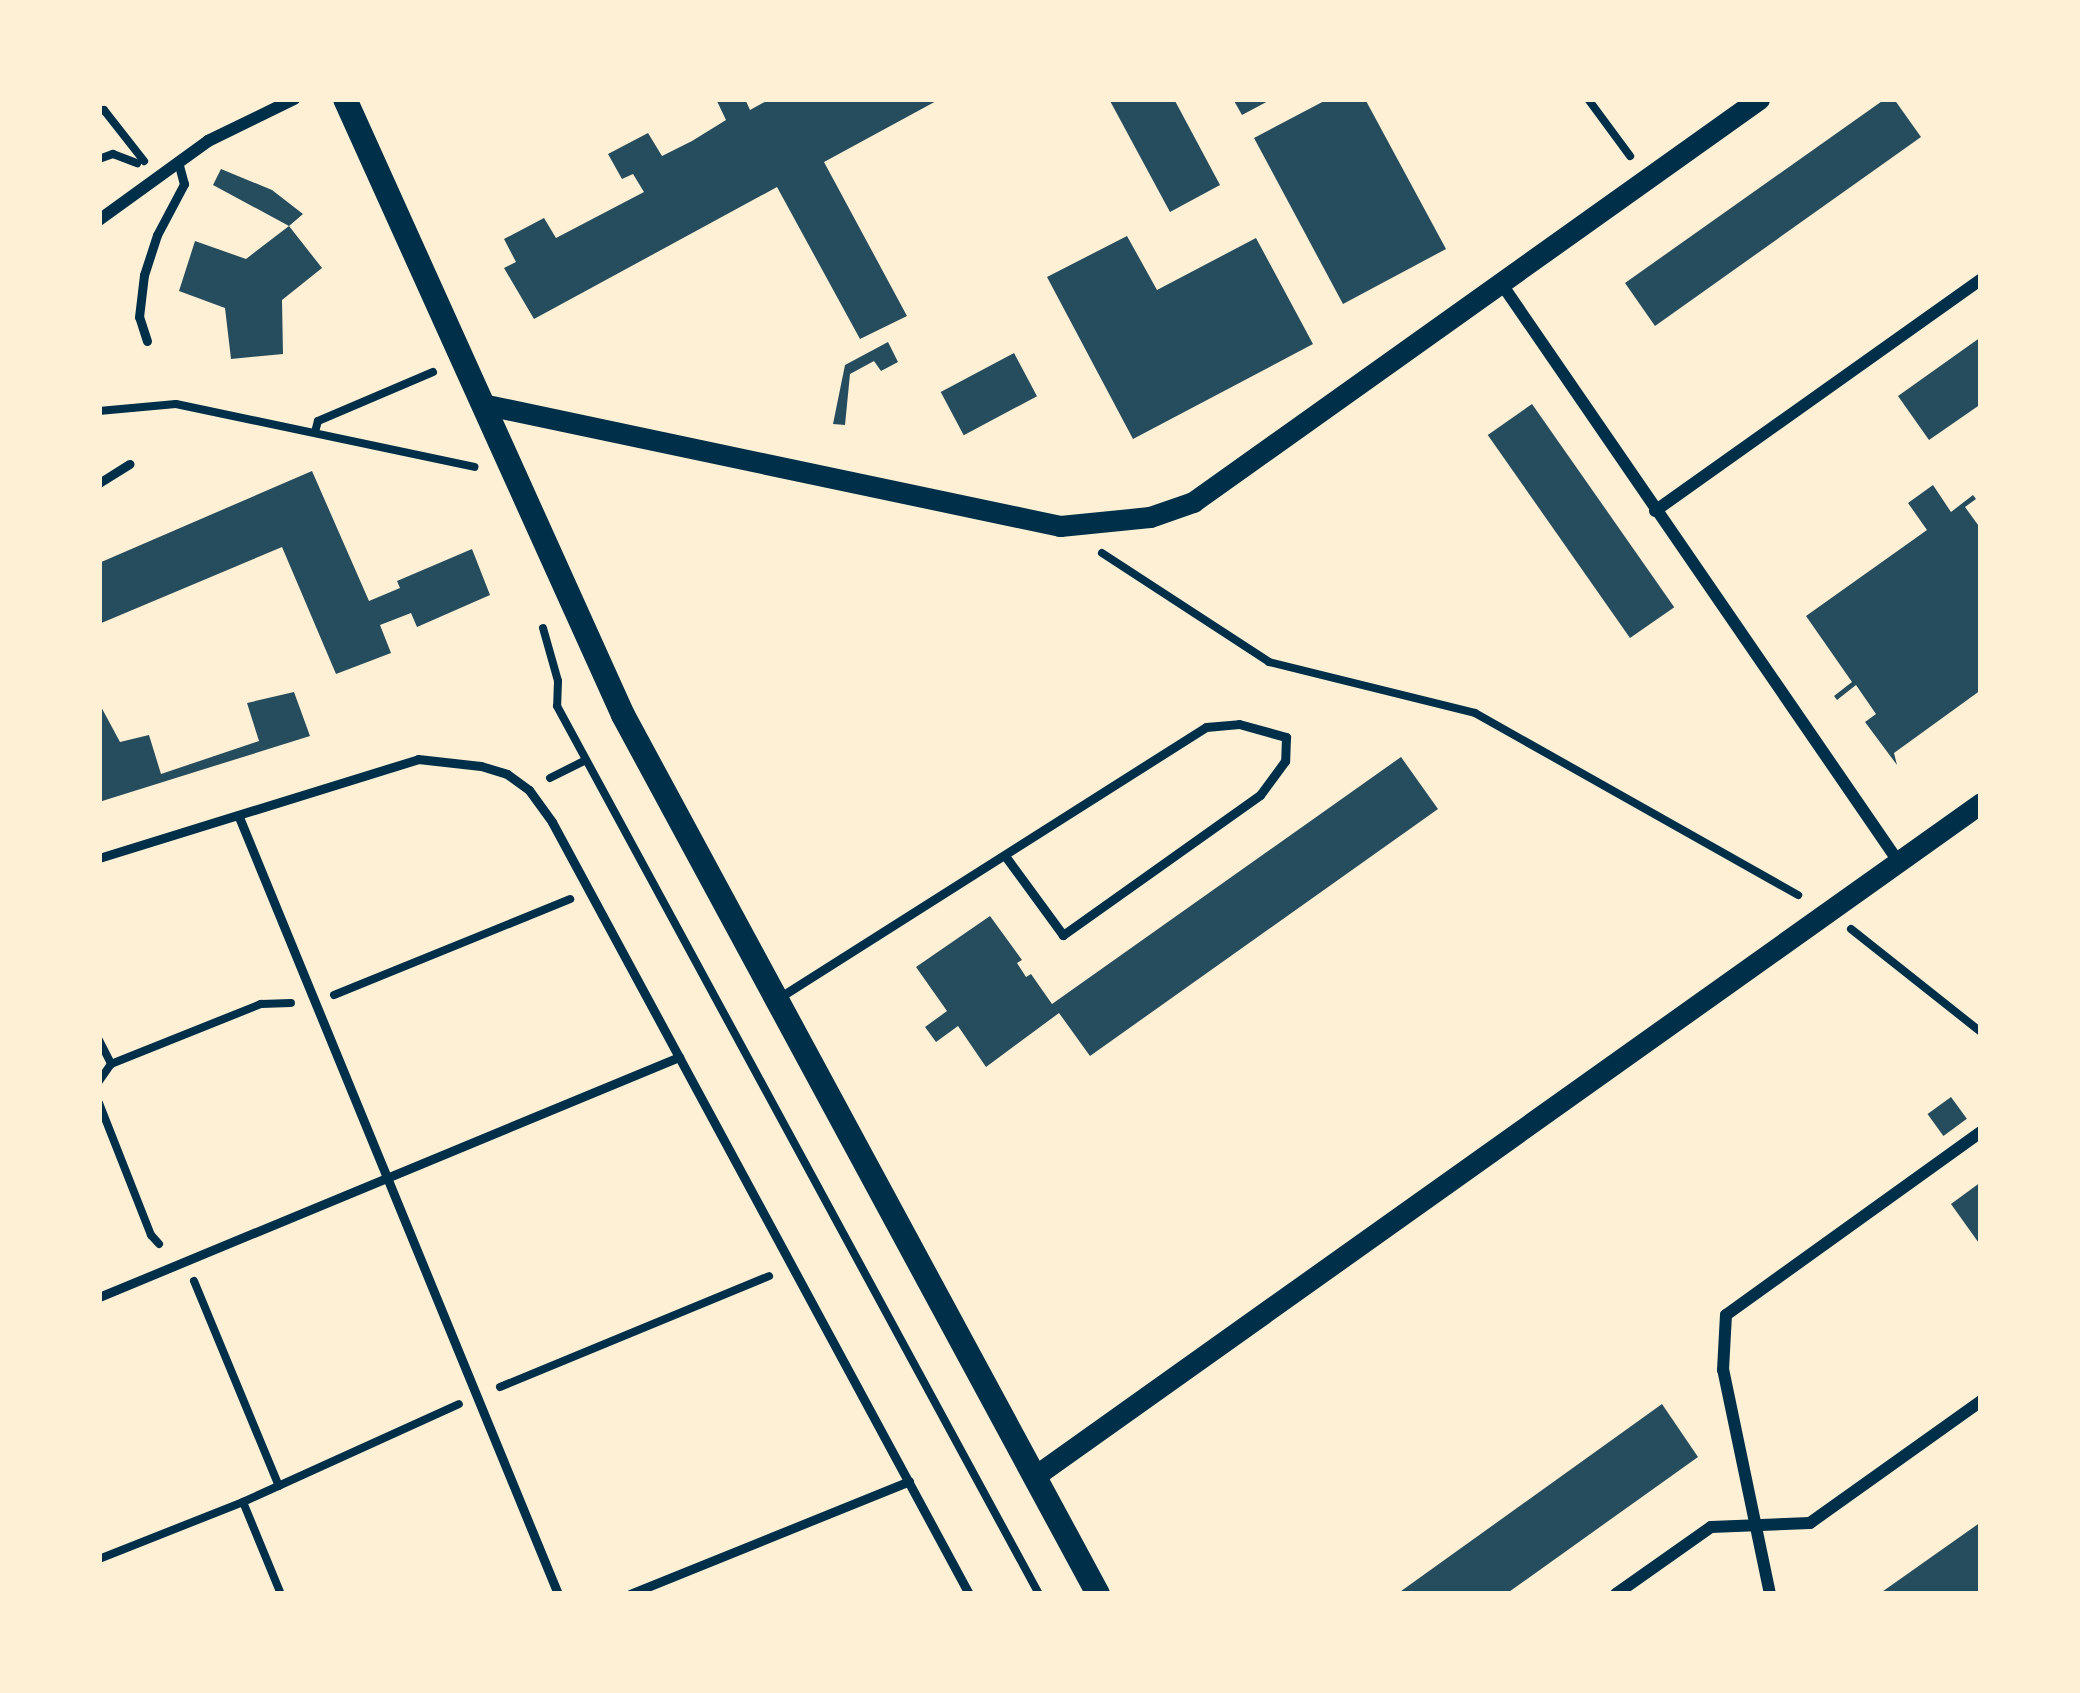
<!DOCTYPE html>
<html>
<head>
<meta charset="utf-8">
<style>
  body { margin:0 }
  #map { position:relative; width:2080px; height:1693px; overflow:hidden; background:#fdf0d5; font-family:"Times New Roman",serif }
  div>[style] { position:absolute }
  .building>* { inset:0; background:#264d5e; transform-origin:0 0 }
  .path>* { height:8px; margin:-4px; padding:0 4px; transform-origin:4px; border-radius:4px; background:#003049 }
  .service>* { height:9px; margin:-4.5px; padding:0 4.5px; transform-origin:4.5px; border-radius:4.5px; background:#003049 }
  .minor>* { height:12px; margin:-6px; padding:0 6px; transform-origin:6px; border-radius:6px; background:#003049 }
  .tertiary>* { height:21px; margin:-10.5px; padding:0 10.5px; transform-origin:10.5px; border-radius:10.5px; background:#003049 }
  .secondary>* { height:24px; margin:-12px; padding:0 12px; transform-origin:12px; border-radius:12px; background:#003049 }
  span { translate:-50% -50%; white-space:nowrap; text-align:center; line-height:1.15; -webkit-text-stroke:9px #fdf0d5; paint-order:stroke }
  .frame { position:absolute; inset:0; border:102px solid #fdf0d5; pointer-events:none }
</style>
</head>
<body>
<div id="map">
  <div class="building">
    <i style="clip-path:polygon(716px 99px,745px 99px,750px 110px,770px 99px,940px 99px,824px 162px,907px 316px,860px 339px,777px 187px,534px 319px,504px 268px,516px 262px,504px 239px,544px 218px,556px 238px,644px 192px,633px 174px,622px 179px,608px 154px,648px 133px,662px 156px,692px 141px,726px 120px)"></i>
    <i style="clip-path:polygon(1109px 99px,1174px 99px,1220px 185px,1170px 212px)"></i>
    <i style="clip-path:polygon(1233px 99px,1272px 99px,1242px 115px)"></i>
    <i style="clip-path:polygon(1328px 99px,1365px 99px,1446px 249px,1343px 304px,1254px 138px)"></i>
    <i style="clip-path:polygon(1885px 99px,1894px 99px,1921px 137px,1655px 326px,1625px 283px)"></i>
    <i style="clip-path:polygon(221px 169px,272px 190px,303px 214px,289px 226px,322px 268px,282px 300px,283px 354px,231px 359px,225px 308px,179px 291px,195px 241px,246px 259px,289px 226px,213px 185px)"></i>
    <i style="clip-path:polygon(1127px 236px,1157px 290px,1256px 238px,1313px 344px,1133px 439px,1047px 277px)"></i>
    <i style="clip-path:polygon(1981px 337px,1981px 404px,1929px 440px,1898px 396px)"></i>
    <i style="clip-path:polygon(888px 342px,898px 362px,881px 371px,874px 361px,850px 374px,845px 425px,833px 424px,845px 365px)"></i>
    <i style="left:1014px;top:353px;width:49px;height:83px;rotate:62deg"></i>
    <i style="left:1532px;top:404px;width:248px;height:54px;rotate:55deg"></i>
    <i style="clip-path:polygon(312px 471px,369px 601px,400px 588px,397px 581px,472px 549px,490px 595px,417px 627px,411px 613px,380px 625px,391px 653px,336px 674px,282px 547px,99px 624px,99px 563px)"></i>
    <i style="clip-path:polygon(1933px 485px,1951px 512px,1973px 495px,1976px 499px,1965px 507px,1981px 529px,1981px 690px,1894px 753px,1897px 765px,1865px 722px,1876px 714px,1856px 685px,1837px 700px,1834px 696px,1852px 682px,1806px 616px,1927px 530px,1908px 503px)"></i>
    <i style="clip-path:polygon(294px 692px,310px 736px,99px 802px,99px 703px,120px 742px,149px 735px,161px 774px,259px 741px,247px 703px)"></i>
    <i style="clip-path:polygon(1401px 757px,1438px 809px,1090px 1056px,1059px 1013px,986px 1067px,958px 1026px,936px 1042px,925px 1027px,947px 1011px,916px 967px,990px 916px,1022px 960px,1017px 963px,1026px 977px,1031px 974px,1052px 1004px)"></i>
    <i style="left:1951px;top:1097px;width:27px;height:29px;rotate:54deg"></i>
    <i style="clip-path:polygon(1981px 1182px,1981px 1246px,1951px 1204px)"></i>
    <i style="clip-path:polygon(1662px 1404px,1698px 1457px,1506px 1594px,1397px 1594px)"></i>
    <i style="clip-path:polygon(1981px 1522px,1981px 1594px,1879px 1594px)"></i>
  </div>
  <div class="path">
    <i style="left:1588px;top:99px;width:71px;rotate:53.6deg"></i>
    <i style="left:99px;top:111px;width:5px;rotate:-11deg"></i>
    <i style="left:104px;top:110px;width:65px;rotate:51.9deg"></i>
    <i style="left:99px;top:159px;width:15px;rotate:-20deg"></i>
    <i style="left:113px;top:154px;width:26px;rotate:21deg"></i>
    <i style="left:99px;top:411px;width:77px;rotate:-5.2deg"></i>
    <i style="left:176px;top:404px;width:305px;rotate:11.9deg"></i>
    <i style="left:315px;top:432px;width:11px;rotate:-75deg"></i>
    <i style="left:318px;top:421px;width:125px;rotate:-23.1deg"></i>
    <i style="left:1102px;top:553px;width:199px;rotate:33.1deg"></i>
    <i style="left:1269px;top:662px;width:212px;rotate:13.9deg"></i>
    <i style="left:1475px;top:713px;width:371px;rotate:29.4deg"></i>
    <i style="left:543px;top:628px;width:55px;rotate:74.2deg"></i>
    <i style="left:558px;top:681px;width:25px;rotate:92deg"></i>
    <i style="left:557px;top:706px;width:1010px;rotate:61.51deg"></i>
    <i style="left:550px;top:778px;width:40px;rotate:-26.6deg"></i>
    <i style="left:1851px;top:929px;width:166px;rotate:38.4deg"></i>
    <i style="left:334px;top:995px;width:255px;rotate:-22.1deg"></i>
    <i style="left:99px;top:1040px;width:27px;rotate:63deg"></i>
    <i style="left:111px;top:1064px;width:21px;rotate:125deg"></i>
    <i style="left:111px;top:1064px;width:162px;rotate:-21.8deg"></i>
    <i style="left:261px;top:1004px;width:30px;rotate:-2deg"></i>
    <i style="left:99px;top:1103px;width:142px;rotate:68.5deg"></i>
    <i style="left:151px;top:1235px;width:12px;rotate:48deg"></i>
    <i style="left:194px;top:1281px;width:222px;rotate:67.5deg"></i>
    <i style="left:500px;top:1387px;width:291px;rotate:-22.4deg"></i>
    <i style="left:243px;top:1502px;width:100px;rotate:67.6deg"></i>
    <i style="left:99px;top:1559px;width:155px;rotate:-21.6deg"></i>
    <i style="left:243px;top:1502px;width:237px;rotate:-24.4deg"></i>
  </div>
  <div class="service">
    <i style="left:147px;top:341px;width:25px;rotate:-108deg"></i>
    <i style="left:139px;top:317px;width:42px;rotate:-83.2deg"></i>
    <i style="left:144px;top:275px;width:42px;rotate:-72deg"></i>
    <i style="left:157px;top:235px;width:58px;rotate:-62.1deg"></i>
    <i style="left:184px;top:184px;width:24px;rotate:-105deg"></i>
    <i style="left:99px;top:483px;width:36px;rotate:-32deg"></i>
    <i style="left:239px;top:817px;width:840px;rotate:67.68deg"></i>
    <i style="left:99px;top:858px;width:334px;rotate:-17.2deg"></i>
    <i style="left:418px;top:759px;width:63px;rotate:6.3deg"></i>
    <i style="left:481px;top:766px;width:27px;rotate:17deg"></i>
    <i style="left:507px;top:774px;width:27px;rotate:36deg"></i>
    <i style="left:529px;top:790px;width:39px;rotate:54deg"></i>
    <i style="left:552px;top:822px;width:877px;rotate:61.62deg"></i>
    <i style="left:777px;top:999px;width:508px;rotate:-32.38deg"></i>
    <i style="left:1206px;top:727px;width:33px;rotate:-5deg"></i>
    <i style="left:1239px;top:724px;width:49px;rotate:15.5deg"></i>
    <i style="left:1286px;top:737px;width:24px;rotate:92deg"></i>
    <i style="left:1285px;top:761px;width:42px;rotate:126.3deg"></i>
    <i style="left:1260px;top:795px;width:242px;rotate:144.6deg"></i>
    <i style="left:1063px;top:935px;width:97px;rotate:-126.2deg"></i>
    <i style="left:99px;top:1297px;width:628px;rotate:-22.48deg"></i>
    <i style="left:630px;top:1594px;width:301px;rotate:-22deg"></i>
  </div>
  <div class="minor">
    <i style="left:99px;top:220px;width:135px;rotate:-35.9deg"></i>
    <i style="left:208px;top:141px;width:96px;rotate:-26deg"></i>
    <i style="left:1501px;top:283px;width:701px;rotate:55.52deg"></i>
    <i style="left:1655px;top:511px;width:400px;rotate:-35.4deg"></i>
    <i style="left:1616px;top:1594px;width:116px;rotate:-35.2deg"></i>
    <i style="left:1711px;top:1527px;width:99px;rotate:-2.3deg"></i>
    <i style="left:1810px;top:1523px;width:210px;rotate:-35.5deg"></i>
    <i style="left:1770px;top:1594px;width:229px;rotate:-101.8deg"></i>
    <i style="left:1723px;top:1370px;width:55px;rotate:-86.9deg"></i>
    <i style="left:1726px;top:1315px;width:314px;rotate:-35.7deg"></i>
  </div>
  <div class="tertiary">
    <i style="left:487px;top:405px;width:586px;rotate:11.92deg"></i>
    <i style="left:1060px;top:526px;width:90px;rotate:-5.7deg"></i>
    <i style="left:1150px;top:517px;width:46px;rotate:-19.2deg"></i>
    <i style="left:1193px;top:502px;width:695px;rotate:-35.45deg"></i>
    <i style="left:1035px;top:1476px;width:1161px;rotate:-35.43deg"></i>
  </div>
  <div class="secondary">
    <i style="left:345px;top:99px;width:676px;rotate:65.71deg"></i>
    <i style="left:623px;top:715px;width:999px;rotate:61.61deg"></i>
  </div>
  <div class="frame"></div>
</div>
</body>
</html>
